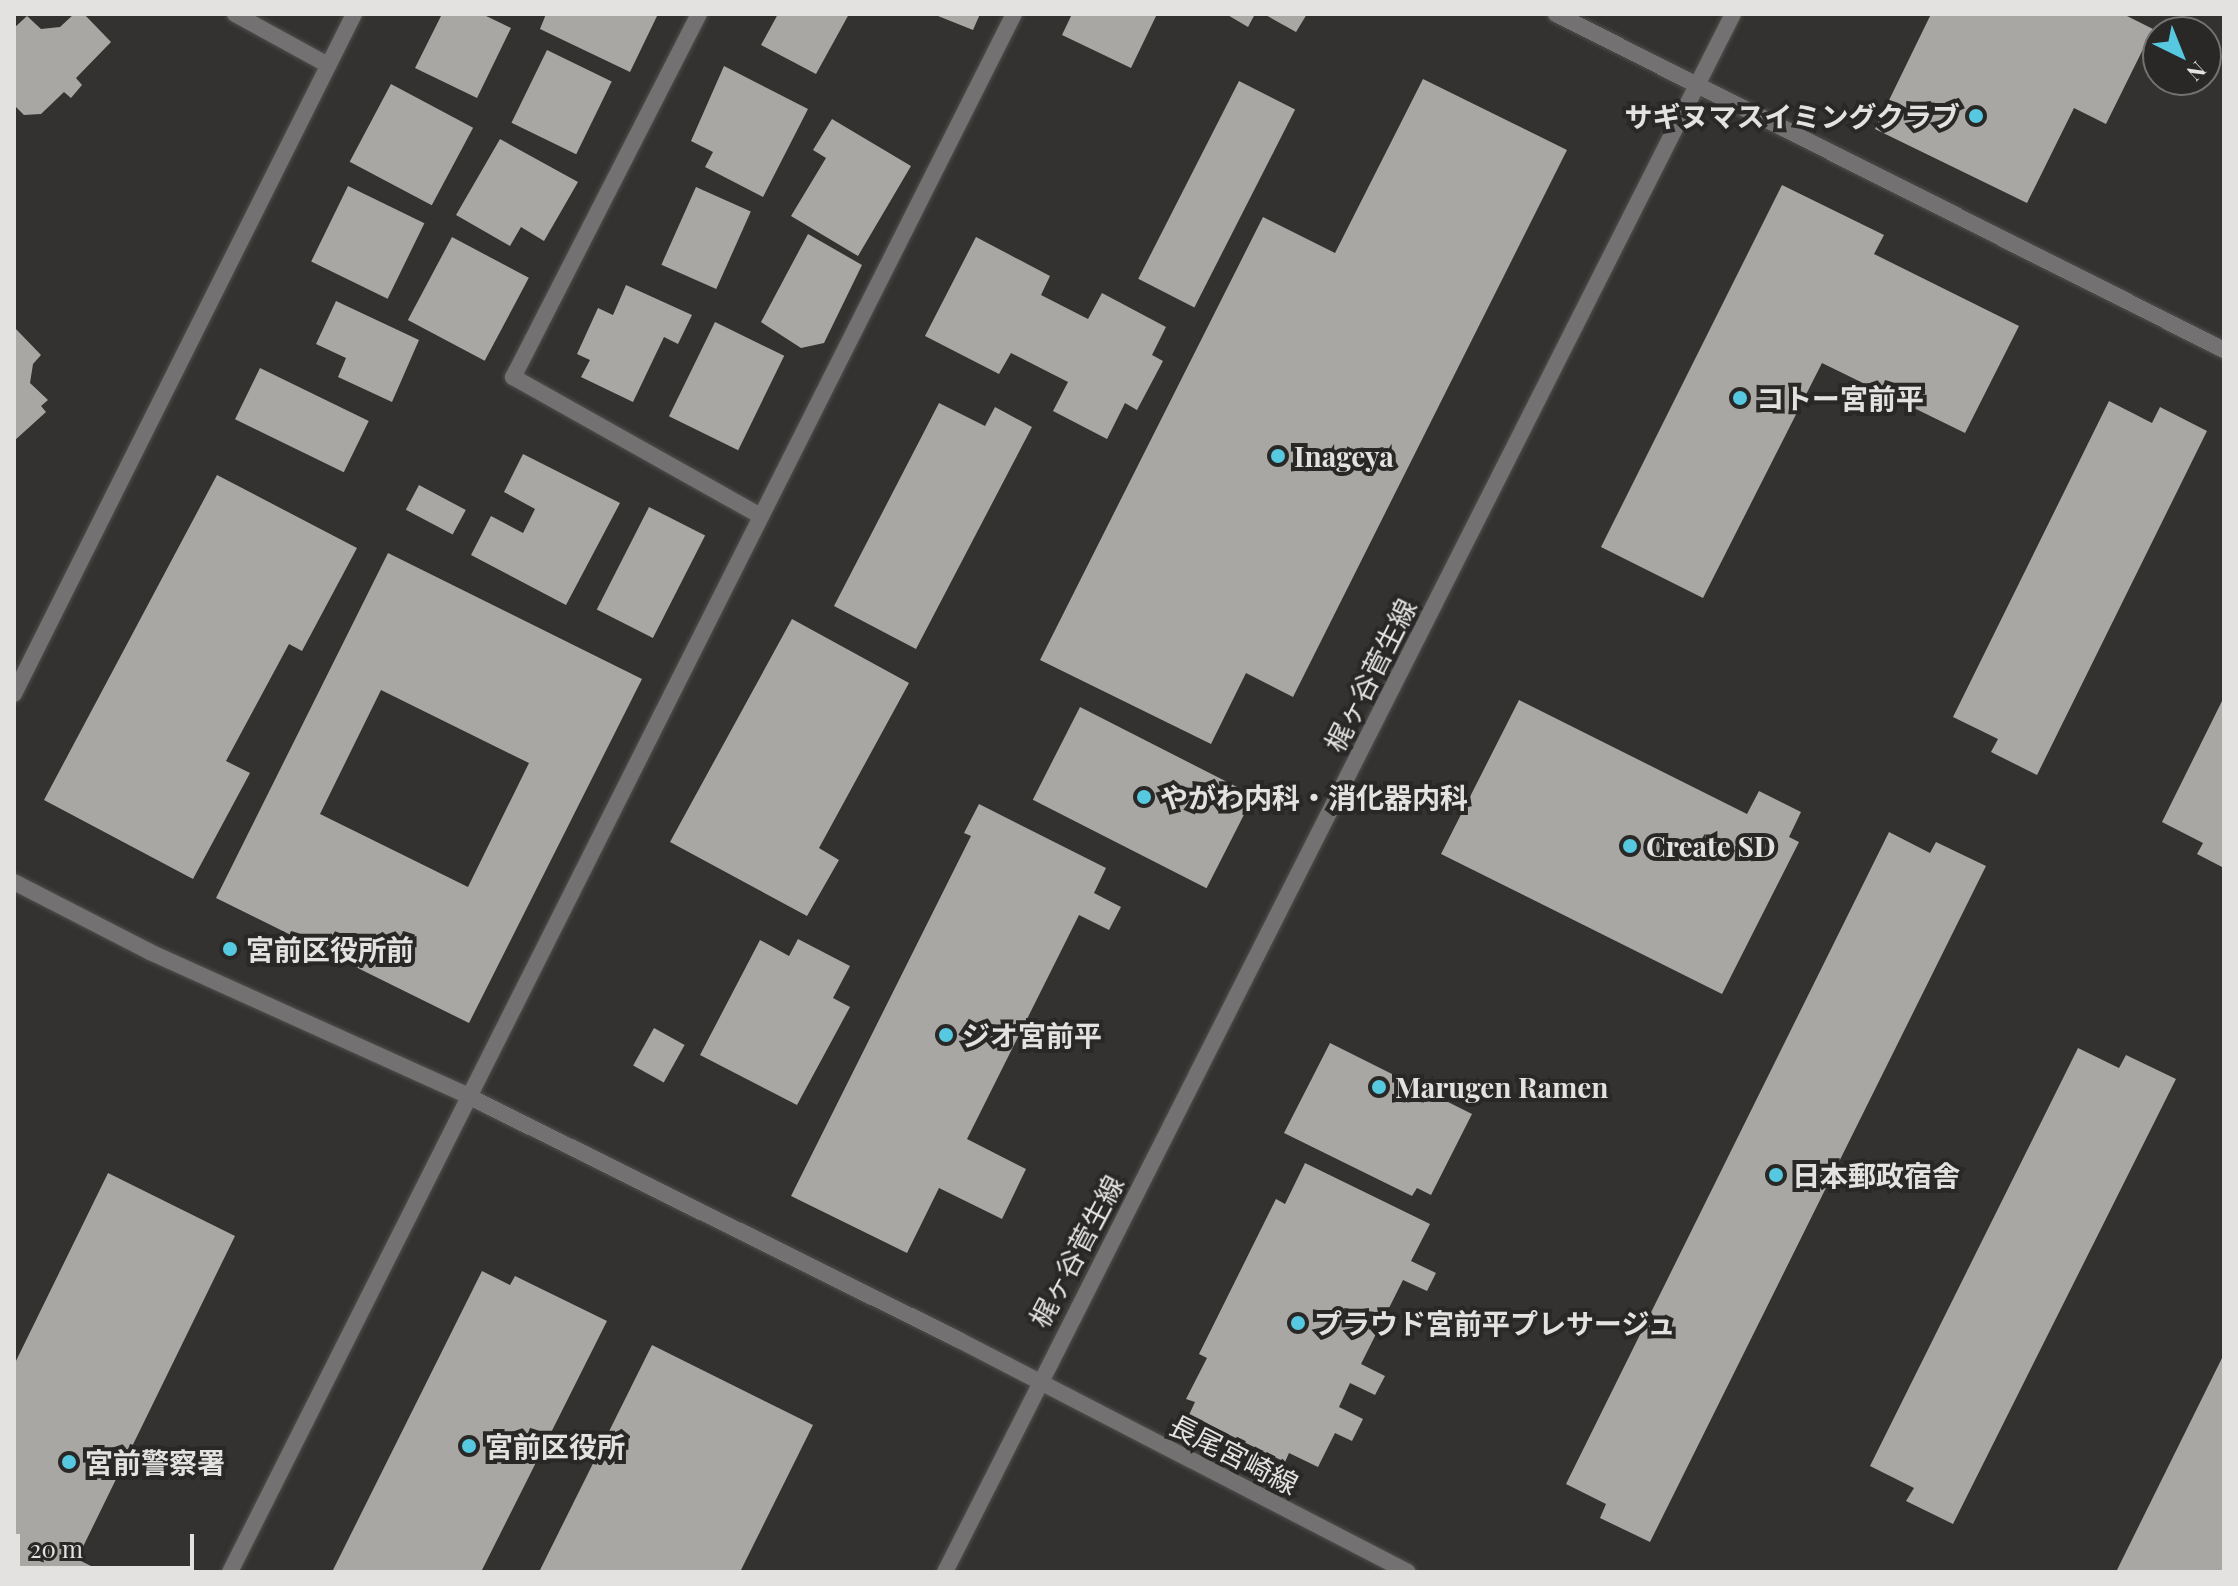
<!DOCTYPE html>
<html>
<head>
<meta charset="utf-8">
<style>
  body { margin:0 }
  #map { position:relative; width:2238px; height:1586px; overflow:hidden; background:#343230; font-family:"Playfair Display","Noto Sans JP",serif }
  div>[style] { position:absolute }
  .building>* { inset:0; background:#a8a7a4; transform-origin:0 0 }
  .roads { filter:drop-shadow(0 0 2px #504e4c) drop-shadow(0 0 2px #504e4c) }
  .minor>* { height:16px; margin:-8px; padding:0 8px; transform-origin:8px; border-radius:8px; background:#737171 }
  .tertiary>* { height:16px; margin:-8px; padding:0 8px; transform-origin:8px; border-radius:8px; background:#737171 }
  .dots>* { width:22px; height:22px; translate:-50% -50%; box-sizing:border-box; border:4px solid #2a2826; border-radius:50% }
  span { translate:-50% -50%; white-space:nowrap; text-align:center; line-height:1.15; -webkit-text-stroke:8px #2a2826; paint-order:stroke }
  .poi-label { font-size:28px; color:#e3e2e1; font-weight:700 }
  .right { translate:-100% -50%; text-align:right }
  .left { translate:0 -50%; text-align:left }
  .street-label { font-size:28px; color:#e3e2e1 }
  .frame { position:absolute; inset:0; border:16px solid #e3e2e1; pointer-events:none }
  .north { position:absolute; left:2142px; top:16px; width:80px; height:80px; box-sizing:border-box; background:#2a2826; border:2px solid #747271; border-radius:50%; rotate:137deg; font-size:22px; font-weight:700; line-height:32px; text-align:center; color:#e3e2e1 }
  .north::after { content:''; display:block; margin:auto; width:28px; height:36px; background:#56c9e1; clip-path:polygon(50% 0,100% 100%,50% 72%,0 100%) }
  .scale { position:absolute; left:16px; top:1534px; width:178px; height:36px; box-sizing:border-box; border:4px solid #e3e2e1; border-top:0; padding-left:10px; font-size:24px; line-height:28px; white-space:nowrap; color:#e3e2e1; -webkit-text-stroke:6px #2a2826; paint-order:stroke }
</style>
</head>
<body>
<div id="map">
  <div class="building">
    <i style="clip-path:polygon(74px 14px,84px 14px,111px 42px,76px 78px,82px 85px,71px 98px,64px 92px,41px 114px,24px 115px,14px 105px,14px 28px,27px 16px,41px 29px,60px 27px)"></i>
    <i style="clip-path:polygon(442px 14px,482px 14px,511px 28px,477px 98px,415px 68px)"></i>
    <i style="clip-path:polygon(546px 14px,658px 14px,630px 72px,540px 29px)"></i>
    <i style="clip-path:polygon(778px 14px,849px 14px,816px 74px,761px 45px)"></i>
    <i style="clip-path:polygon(933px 14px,980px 14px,973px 30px)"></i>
    <i style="clip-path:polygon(1072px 14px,1157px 14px,1131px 68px,1062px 35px)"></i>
    <i style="clip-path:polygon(1226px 14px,1255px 14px,1248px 27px)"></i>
    <i style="clip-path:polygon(1264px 14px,1307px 14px,1296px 32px)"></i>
    <i style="clip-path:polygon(1931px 14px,2123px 14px,2153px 29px,2106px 124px,2074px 108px,2027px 203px,1875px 129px)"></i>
    <i style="left:547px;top:50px;width:72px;height:81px;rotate:26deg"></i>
    <i style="clip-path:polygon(724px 66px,808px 109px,763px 197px,705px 167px,713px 152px,691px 141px)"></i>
    <i style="clip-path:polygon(1423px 79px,1567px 150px,1293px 697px,1246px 673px,1211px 744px,1040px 660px,1263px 217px,1335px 253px)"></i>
    <i style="left:1239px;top:81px;width:63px;height:222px;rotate:27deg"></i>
    <i style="left:391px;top:84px;width:93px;height:88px;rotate:28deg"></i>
    <i style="clip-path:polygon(832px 119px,911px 166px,858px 256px,791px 216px,826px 158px,813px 150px)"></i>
    <i style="clip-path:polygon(500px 139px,578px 182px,544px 241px,521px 227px,510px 246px,456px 215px)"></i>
    <i style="clip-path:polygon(1782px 185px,1884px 235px,1874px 254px,2019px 326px,1965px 433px,1822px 363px,1703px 598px,1601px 547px)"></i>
    <i style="left:348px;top:186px;width:85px;height:84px;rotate:26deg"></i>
    <i style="left:696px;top:187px;width:60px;height:85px;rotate:24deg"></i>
    <i style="clip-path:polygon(808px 234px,862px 265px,824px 343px,801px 348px,761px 322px)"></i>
    <i style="left:452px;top:237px;width:87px;height:94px;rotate:28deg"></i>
    <i style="clip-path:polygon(976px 237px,1050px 276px,1041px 295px,1088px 319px,1102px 293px,1166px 327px,1152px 355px,1163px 361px,1137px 410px,1125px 403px,1107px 439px,1053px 411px,1068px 382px,1011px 353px,999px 374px,925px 336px)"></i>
    <i style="clip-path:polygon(626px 285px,692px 315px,678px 344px,664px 337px,633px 402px,581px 377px,590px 360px,577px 354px,598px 308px,613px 315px)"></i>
    <i style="clip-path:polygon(336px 301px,419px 340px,392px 402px,338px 377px,346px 358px,316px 344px)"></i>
    <i style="left:715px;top:322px;width:77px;height:105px;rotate:26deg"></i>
    <i style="clip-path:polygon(14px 327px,41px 355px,33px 364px,30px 383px,48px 400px,41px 406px,46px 412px,14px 441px)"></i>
    <i style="left:260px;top:368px;width:121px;height:57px;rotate:26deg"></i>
    <i style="clip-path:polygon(2109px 401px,2152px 423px,2160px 407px,2207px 431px,2037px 775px,1991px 752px,1998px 739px,1953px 717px)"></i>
    <i style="clip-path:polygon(939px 403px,985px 426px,995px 407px,1032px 427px,916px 649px,834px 606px)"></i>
    <i style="clip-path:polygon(523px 454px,620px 503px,566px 605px,471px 555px,491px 516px,523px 533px,535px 509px,504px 492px)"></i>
    <i style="clip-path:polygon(217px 475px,357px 548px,302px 651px,289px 644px,226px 761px,250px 773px,193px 879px,44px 800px)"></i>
    <i style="left:419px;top:485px;width:53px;height:28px;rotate:28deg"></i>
    <i style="left:649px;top:507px;width:63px;height:115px;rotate:27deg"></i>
    <i style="clip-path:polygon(evenodd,388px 553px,642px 679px,469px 1023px,216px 898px,388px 553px,381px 690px,529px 763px,468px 887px,320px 814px,381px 690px)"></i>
    <i style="clip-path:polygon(792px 619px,909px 683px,819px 848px,839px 860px,807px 916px,670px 842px)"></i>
    <i style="clip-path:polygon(2224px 697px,2224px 868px,2197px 854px,2203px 843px,2162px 822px)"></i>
    <i style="clip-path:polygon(1519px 700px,1747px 814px,1759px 791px,1801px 812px,1789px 837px,1799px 842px,1722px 994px,1441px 854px)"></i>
    <i style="left:1080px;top:707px;width:195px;height:104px;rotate:27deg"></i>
    <i style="clip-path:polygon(979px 804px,1106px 868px,1094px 893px,1121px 907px,1109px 930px,1079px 915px,967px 1139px,1026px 1169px,1002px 1219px,939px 1188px,907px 1253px,791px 1196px,971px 836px,964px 833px)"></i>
    <i style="clip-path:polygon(1889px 832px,1930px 853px,1936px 842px,1986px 866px,1650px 1542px,1600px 1518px,1606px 1504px,1566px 1484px)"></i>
    <i style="clip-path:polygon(798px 939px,850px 966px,833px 998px,850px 1007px,797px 1105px,700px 1055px,760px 940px,789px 956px)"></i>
    <i style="left:654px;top:1028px;width:35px;height:43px;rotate:29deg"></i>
    <i style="clip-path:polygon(1330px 1043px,1472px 1114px,1431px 1195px,1417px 1188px,1412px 1196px,1284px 1133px)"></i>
    <i style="clip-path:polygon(2078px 1048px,2119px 1068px,2126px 1055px,2176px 1079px,1953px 1524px,1906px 1501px,1914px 1488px,1870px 1466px)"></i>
    <i style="clip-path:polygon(1305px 1163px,1430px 1224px,1411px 1261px,1436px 1273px,1427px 1291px,1403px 1280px,1361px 1364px,1385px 1376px,1375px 1395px,1350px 1383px,1339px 1407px,1363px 1419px,1352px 1441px,1335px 1433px,1318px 1467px,1289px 1453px,1285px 1462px,1189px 1415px,1195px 1402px,1186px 1399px,1207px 1358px,1199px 1354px,1276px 1199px,1285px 1204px)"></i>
    <i style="clip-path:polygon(108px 1173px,235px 1236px,77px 1559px,103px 1572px,14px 1572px,14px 1365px)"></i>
    <i style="clip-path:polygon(482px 1271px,510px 1285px,515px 1276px,607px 1321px,481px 1572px,332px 1572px)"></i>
    <i style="clip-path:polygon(652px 1345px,813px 1425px,740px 1572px,539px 1572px)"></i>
    <i style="clip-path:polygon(2224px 1354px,2224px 1572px,2116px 1572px)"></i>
  </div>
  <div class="roads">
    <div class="minor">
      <i style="left:235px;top:14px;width:106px;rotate:28.7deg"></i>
      <i style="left:699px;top:14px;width:408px;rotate:117.1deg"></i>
      <i style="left:513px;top:377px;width:282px;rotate:29.3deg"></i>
      <i style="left:1556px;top:14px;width:748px;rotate:26.7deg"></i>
      <i style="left:14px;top:694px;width:760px;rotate:-63.43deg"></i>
      <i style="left:230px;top:1572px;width:1744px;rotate:-63.29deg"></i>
    </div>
    <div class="tertiary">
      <i style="left:14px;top:882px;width:153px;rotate:27.2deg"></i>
      <i style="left:150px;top:952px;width:347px;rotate:24.3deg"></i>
      <i style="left:466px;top:1095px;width:551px;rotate:26.43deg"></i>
      <i style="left:959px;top:1340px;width:505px;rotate:27.33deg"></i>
      <i style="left:945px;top:1572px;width:1746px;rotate:-63.17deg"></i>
    </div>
  </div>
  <div class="dots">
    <i style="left:1976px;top:116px;background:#56c9e1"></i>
    <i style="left:1740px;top:398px;background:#56c9e1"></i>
    <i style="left:1278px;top:456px;background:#56c9e1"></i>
    <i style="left:1144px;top:797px;background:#56c9e1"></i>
    <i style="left:1630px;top:846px;background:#56c9e1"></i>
    <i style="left:230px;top:949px;background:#56c9e1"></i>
    <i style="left:946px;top:1035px;background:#56c9e1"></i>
    <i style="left:1379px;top:1087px;background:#56c9e1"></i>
    <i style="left:1776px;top:1175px;background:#56c9e1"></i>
    <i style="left:1298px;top:1323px;background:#56c9e1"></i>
    <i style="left:469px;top:1446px;background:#56c9e1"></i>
    <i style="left:69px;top:1462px;background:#56c9e1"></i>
  </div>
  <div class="poi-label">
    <span class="right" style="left:1960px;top:116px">サギヌマスイミングクラブ</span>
    <span class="left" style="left:1756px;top:398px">コトー宮前平</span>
    <span class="left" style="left:1294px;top:456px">Inageya</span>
    <span class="left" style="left:1160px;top:797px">やがわ内科・消化器内科</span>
    <span class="left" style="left:1646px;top:846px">Create SD</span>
    <span class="left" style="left:246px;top:949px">宮前区役所前</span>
    <span class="left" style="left:962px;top:1035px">ジオ宮前平</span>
    <span class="left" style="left:1395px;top:1087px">Marugen Ramen</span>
    <span class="left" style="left:1792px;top:1175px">日本郵政宿舎</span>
    <span class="left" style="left:1314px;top:1323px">プラウド宮前平プレサージュ</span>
    <span class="left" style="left:485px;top:1446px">宮前区役所</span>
    <span class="left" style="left:85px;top:1462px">宮前警察署</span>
  </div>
  <div class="street-label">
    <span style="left:1370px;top:675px;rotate:-63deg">梶ヶ谷菅生線</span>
    <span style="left:1076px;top:1251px;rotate:-62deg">梶ヶ谷菅生線</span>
    <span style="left:1234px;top:1454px;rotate:27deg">長尾宮崎線</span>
  </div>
  <div class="frame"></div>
  <div class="north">N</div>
  <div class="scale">20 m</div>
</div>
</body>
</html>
